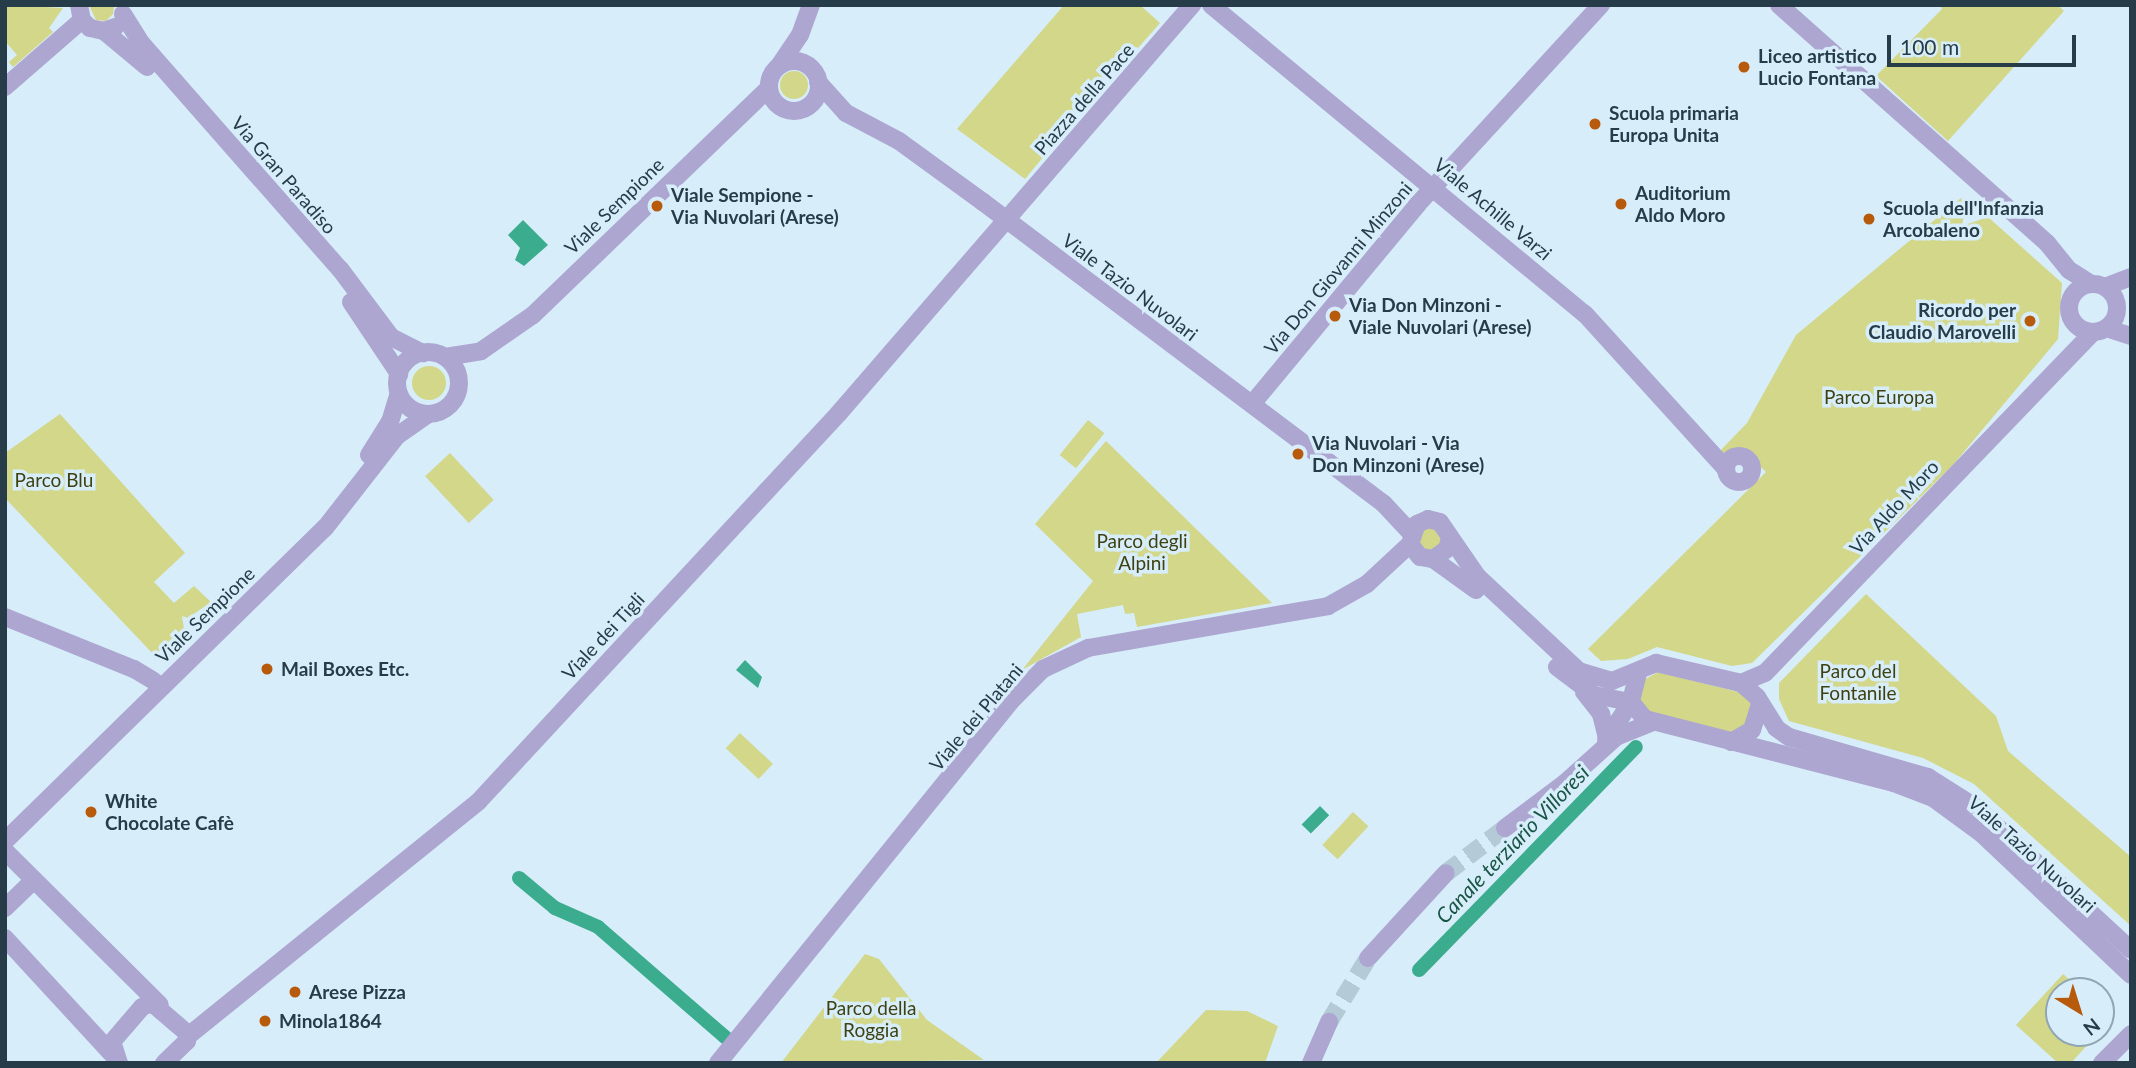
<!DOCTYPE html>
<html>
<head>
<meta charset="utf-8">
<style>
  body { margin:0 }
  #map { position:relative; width:2136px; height:1068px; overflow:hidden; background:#d7edf9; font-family:Lato,sans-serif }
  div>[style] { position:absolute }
  .green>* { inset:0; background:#d2d789; transform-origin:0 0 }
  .round { border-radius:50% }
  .water>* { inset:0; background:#3cac8e; transform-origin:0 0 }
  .canal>* { height:14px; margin:-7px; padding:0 7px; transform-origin:7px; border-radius:7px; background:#3cac8e }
  .minor-tunnel>* { height:18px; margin-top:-9px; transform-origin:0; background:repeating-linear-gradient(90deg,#b4cad6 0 18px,transparent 0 27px) }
  .minor>* { height:18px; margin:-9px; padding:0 9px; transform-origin:9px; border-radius:9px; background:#aca6d1 }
  .minor>.ring { margin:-9px; padding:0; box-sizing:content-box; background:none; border:18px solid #aca6d1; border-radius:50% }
  .dots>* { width:19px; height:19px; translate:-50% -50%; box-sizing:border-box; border:4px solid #d7edf9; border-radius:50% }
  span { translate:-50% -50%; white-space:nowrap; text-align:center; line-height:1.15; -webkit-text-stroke:7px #d7edf9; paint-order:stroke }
  .poi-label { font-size:19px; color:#263d49; font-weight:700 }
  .left { translate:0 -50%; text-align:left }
  .right { translate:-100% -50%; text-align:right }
  .street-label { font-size:19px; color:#263d49 }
  .park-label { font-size:19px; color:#3f4111 }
  .water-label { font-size:21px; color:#1a5646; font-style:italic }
  .frame { position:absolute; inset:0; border:7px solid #263d49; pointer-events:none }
  .north { position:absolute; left:2045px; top:977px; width:70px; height:70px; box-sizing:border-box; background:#d7edf9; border:2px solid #90a7b3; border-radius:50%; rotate:142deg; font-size:19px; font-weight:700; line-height:28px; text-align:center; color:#263d49 }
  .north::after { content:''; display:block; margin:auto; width:24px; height:32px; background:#b85a0c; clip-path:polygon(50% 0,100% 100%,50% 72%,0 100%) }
  .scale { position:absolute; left:1887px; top:35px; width:189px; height:32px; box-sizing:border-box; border:4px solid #263d49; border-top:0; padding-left:9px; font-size:21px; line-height:24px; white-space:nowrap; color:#263d49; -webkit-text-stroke:5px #d7edf9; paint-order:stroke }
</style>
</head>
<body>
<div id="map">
  <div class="green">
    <i style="clip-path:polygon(5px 5px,63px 8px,49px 28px,53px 32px,13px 67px,9px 62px,17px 55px,5px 41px)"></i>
    <i style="clip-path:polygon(89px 5px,114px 5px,113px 14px,106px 21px,96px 20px)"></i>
    <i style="clip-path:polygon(1064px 5px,1140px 5px,1160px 23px,1138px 48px,1129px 45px,1040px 149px,1044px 156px,1025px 179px,957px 129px)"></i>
    <i style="clip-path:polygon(1940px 5px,2058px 5px,2064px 11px,1948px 141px,1876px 76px,1942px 9px)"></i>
    <i class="round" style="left:780px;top:71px;width:28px;height:28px"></i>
    <i style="clip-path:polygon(1961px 198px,1966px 204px,1962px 226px,1988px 217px,2062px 283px,2058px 339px,1953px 465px,1752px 663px,1732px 666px,1657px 647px,1628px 659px,1601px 661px,1588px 649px,1766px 472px,1742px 450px,1725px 458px,1719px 452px,1747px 423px,1796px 335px)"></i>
    <i class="round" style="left:412px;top:366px;width:34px;height:34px"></i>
    <i style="clip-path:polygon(60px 414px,185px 553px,154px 582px,174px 603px,194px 586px,211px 602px,188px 618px,182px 616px,184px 629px,155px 656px,5px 498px,5px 453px)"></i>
    <i style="left:1088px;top:420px;width:21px;height:45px;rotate:39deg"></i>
    <i style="clip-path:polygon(1106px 441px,1272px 603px,1137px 627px,1134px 613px,1125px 614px,1123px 605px,1077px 614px,1081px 637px,1022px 670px,1093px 581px,1035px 524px)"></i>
    <i style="left:450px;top:453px;width:64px;height:34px;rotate:47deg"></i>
    <i class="round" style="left:1419px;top:528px;width:22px;height:22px"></i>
    <i style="clip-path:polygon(1866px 594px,1996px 716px,2008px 751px,2131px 857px,2131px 926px,1974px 784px,1923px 758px,1789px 721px,1779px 699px,1779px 683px)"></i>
    <i style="clip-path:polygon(1658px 672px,1739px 692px,1751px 702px,1753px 719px,1732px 734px,1649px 712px,1640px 703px,1642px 681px)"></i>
    <i style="left:740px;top:733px;width:45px;height:21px;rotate:43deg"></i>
    <i style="left:1353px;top:812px;width:21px;height:45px;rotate:43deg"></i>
    <i style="clip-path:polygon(865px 954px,879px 959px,927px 1020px,984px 1060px,781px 1063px)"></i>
    <i style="clip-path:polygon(2063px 974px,2082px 991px,2059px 991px,2059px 1033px,2098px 1033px,2071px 1063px,2058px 1063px,2016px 1025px)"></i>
    <i style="clip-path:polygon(1206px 1010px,1247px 1011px,1278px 1026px,1265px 1063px,1156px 1063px)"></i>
  </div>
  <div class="water">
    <i style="clip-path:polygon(523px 220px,548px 245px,524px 266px,515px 260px,520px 248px,508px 235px)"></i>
    <i style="clip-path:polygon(745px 660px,762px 677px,758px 688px,736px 670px)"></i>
    <i style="left:1320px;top:806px;width:13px;height:26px;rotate:45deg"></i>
  </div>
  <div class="canal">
    <i style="left:519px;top:878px;width:47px;rotate:39.8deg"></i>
    <i style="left:555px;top:908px;width:47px;rotate:23.8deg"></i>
    <i style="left:598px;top:927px;width:169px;rotate:40.9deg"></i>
    <i style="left:1419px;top:970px;width:311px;rotate:-45.8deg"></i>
  </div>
  <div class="minor-tunnel">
    <i style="left:1446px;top:873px;width:74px;rotate:-37.3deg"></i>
    <i style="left:1329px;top:1022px;width:75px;rotate:-58.6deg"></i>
  </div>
  <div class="minor">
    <i style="left:79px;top:5px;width:15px;rotate:79deg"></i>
    <i style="left:82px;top:20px;width:11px;rotate:45deg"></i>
    <i style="left:90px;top:28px;width:14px;rotate:12deg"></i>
    <i style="left:104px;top:31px;width:12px;rotate:-20deg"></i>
    <i style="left:1211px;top:5px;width:485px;rotate:39.6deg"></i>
    <i style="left:1585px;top:314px;width:210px;rotate:47.7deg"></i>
    <i style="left:1779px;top:5px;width:358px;rotate:41.6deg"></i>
    <i style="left:2047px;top:243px;width:35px;rotate:51deg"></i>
    <i style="left:2069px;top:270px;width:26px;rotate:32deg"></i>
    <i style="left:123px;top:14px;width:36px;rotate:58deg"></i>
    <i style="left:142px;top:44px;width:300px;rotate:48.7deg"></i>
    <i style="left:340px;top:269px;width:85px;rotate:53.1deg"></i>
    <i style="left:391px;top:337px;width:36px;rotate:27deg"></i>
    <i style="left:104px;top:31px;width:56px;rotate:39.9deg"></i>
    <i class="ring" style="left:769px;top:61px;width:32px;height:32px"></i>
    <i style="left:779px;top:66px;width:37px;rotate:-56deg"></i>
    <i style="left:800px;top:35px;width:32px;rotate:-70deg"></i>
    <i style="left:818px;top:82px;width:42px;rotate:47.9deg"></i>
    <i style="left:846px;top:113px;width:60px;rotate:27.8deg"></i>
    <i style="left:899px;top:141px;width:104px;rotate:36deg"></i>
    <i style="left:983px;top:202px;width:502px;rotate:36.98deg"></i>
    <i style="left:1384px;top:504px;width:40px;rotate:47deg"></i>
    <i style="left:5px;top:87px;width:102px;rotate:-41deg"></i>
    <i class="ring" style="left:2069px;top:284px;width:30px;height:30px"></i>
    <i style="left:2105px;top:287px;width:28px;rotate:-21deg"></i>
    <i style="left:351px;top:302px;width:87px;rotate:56.3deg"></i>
    <i style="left:2106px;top:328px;width:26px;rotate:18deg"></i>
    <i class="ring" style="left:397px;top:352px;width:44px;height:44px"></i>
    <i style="left:445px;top:357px;width:36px;rotate:-9deg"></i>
    <i style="left:481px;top:351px;width:63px;rotate:-34.7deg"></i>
    <i style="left:533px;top:315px;width:327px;rotate:-43.9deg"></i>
    <i style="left:1252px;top:404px;width:259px;rotate:-50.3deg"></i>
    <i style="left:1417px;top:205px;width:272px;rotate:-47.4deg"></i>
    <i style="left:369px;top:455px;width:39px;rotate:-58deg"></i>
    <i style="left:390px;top:422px;width:30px;rotate:-73deg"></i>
    <i class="ring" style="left:1726px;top:456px;width:8px;height:8px"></i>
    <i style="left:1450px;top:538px;width:11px;rotate:105deg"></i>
    <i style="left:1447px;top:549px;width:17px;rotate:144deg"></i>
    <i style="left:1433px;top:559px;width:13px;rotate:-171deg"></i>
    <i style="left:1420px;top:557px;width:16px;rotate:-128deg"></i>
    <i style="left:1410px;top:544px;width:21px;rotate:-71deg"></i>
    <i style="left:1417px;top:524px;width:12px;rotate:-24deg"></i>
    <i style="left:1428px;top:519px;width:12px;rotate:14deg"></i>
    <i style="left:1440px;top:522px;width:65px;rotate:55.6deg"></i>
    <i style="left:1477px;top:576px;width:139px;rotate:43deg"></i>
    <i style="left:1579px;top:671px;width:34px;rotate:17deg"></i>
    <i style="left:1612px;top:681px;width:48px;rotate:-22.2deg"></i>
    <i style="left:1656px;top:663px;width:87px;rotate:13.2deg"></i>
    <i style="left:1741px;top:683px;width:21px;rotate:41deg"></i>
    <i style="left:1757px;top:697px;width:36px;rotate:58deg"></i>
    <i style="left:1776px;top:728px;width:16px;rotate:35deg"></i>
    <i style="left:1789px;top:737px;width:145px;rotate:16.1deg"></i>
    <i style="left:1928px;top:777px;width:58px;rotate:32.3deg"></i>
    <i style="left:1977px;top:808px;width:209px;rotate:42.7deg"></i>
    <i style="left:1433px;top:559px;width:53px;rotate:35.8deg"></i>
    <i style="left:5px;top:617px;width:139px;rotate:22deg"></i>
    <i style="left:134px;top:669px;width:23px;rotate:31deg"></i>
    <i style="left:1557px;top:667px;width:46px;rotate:37.1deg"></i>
    <i style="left:1594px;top:695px;width:38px;rotate:11deg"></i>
    <i style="left:1638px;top:673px;width:30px;rotate:104deg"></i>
    <i style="left:1631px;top:702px;width:22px;rotate:51deg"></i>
    <i style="left:1645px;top:719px;width:257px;rotate:14.4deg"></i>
    <i style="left:1894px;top:783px;width:42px;rotate:21deg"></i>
    <i style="left:1933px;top:798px;width:61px;rotate:36.3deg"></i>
    <i style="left:1982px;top:834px;width:205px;rotate:43.4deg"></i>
    <i style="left:1741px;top:683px;width:26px;rotate:-23deg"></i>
    <i style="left:1765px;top:673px;width:473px;rotate:-46.1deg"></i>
    <i style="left:1584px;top:692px;width:28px;rotate:52deg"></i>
    <i style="left:1601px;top:714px;width:25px;rotate:76deg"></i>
    <i style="left:1606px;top:740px;width:45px;rotate:-56.7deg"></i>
    <i style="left:1731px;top:742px;width:24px;rotate:-30deg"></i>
    <i style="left:1752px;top:730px;width:28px;rotate:-73deg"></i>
    <i style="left:1505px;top:828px;width:75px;rotate:-36.9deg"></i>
    <i style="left:1565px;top:783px;width:69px;rotate:-42deg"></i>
    <i style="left:1616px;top:737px;width:40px;rotate:-22deg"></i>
    <i style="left:5px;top:841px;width:448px;rotate:-44.4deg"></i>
    <i style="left:325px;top:528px;width:117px;rotate:-52deg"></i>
    <i style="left:397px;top:436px;width:38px;rotate:-35deg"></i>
    <i style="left:5px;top:851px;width:218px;rotate:44.8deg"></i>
    <i style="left:5px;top:908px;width:37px;rotate:-44deg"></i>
    <i style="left:5px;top:938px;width:159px;rotate:47.3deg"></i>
    <i style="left:1368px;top:958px;width:115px;rotate:-47.5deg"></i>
    <i style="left:188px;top:1036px;width:373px;rotate:-38.9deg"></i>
    <i style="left:478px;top:802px;width:531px;rotate:-47.14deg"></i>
    <i style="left:839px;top:413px;width:540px;rotate:-49.13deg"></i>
    <i style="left:119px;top:1063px;width:22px;rotate:-108deg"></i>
    <i style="left:112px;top:1042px;width:46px;rotate:-49.4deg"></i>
    <i style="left:142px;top:1007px;width:11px;rotate:-22deg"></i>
    <i style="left:152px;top:1003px;width:48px;rotate:40.7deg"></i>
    <i style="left:188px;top:1034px;width:7px;rotate:98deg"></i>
    <i style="left:187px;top:1041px;width:32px;rotate:136deg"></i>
    <i style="left:718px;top:1063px;width:470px;rotate:-51deg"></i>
    <i style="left:1014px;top:698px;width:41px;rotate:-45deg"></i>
    <i style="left:1043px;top:669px;width:50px;rotate:-25deg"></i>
    <i style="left:1088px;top:648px;width:244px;rotate:-9.9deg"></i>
    <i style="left:1328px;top:606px;width:45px;rotate:-29.4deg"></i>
    <i style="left:1367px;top:584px;width:59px;rotate:-42.9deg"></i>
    <i style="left:1311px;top:1063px;width:45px;rotate:-66.3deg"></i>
    <i style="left:2102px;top:1063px;width:41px;rotate:-45deg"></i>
  </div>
  <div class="dots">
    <i style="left:1744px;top:67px;background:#b85a0c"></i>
    <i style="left:1595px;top:124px;background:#b85a0c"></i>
    <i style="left:1621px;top:204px;background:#b85a0c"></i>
    <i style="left:657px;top:206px;background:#b85a0c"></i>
    <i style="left:1869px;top:219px;background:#b85a0c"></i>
    <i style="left:1335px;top:316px;background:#b85a0c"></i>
    <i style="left:2030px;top:321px;background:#b85a0c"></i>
    <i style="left:1298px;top:454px;background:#b85a0c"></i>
    <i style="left:267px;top:669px;background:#b85a0c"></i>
    <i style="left:91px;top:812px;background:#b85a0c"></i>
    <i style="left:295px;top:992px;background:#b85a0c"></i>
    <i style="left:265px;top:1021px;background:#b85a0c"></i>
  </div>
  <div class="poi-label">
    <span class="left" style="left:1758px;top:67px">Liceo artistico<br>Lucio Fontana</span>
    <span class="left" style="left:1609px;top:124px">Scuola primaria<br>Europa Unita</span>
    <span class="left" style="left:1635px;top:204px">Auditorium<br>Aldo Moro</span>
    <span class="left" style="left:671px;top:206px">Viale Sempione -<br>Via Nuvolari (Arese)</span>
    <span class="left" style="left:1883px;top:219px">Scuola dell'Infanzia<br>Arcobaleno</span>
    <span class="left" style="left:1349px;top:316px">Via Don Minzoni -<br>Viale Nuvolari (Arese)</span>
    <span class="right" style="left:2016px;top:321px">Ricordo per<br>Claudio Marovelli</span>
    <span class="left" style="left:1312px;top:454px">Via Nuvolari - Via<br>Don Minzoni (Arese)</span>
    <span class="left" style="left:281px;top:669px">Mail Boxes Etc.</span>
    <span class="left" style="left:105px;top:812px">White<br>Chocolate Cafè</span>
    <span class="left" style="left:309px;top:992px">Arese Pizza</span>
    <span class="left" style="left:279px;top:1021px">Minola1864</span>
  </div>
  <div class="street-label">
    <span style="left:1084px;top:99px;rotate:-49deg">Piazza della Pace</span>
    <span style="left:284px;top:175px;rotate:49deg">Via Gran Paradiso</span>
    <span style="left:614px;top:206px;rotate:-44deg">Viale Sempione</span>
    <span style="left:1493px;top:209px;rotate:40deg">Viale Achille Varzi</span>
    <span style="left:1338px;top:268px;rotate:-50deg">Via Don Giovanni Minzoni</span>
    <span style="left:1130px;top:287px;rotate:37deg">Viale Tazio Nuvolari</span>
    <span style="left:1894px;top:507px;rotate:-47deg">Via Aldo Moro</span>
    <span style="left:205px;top:615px;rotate:-44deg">Viale Sempione</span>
    <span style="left:603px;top:636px;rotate:-47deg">Viale dei Tigli</span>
    <span style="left:976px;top:717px;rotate:-50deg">Viale dei Platani</span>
    <span style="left:2032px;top:854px;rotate:42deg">Viale Tazio Nuvolari</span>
  </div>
  <div class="park-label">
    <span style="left:1879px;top:397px">Parco Europa</span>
    <span style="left:54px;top:480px">Parco Blu</span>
    <span style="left:1142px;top:552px">Parco degli<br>Alpini</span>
    <span style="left:1858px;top:682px">Parco del<br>Fontanile</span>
    <span style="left:871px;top:1019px">Parco della<br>Roggia</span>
  </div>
  <div class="water-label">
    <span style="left:1512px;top:844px;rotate:-46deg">Canale terziario Villoresi</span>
  </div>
  <div class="frame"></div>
  <div class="north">N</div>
  <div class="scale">100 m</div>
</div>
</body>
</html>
